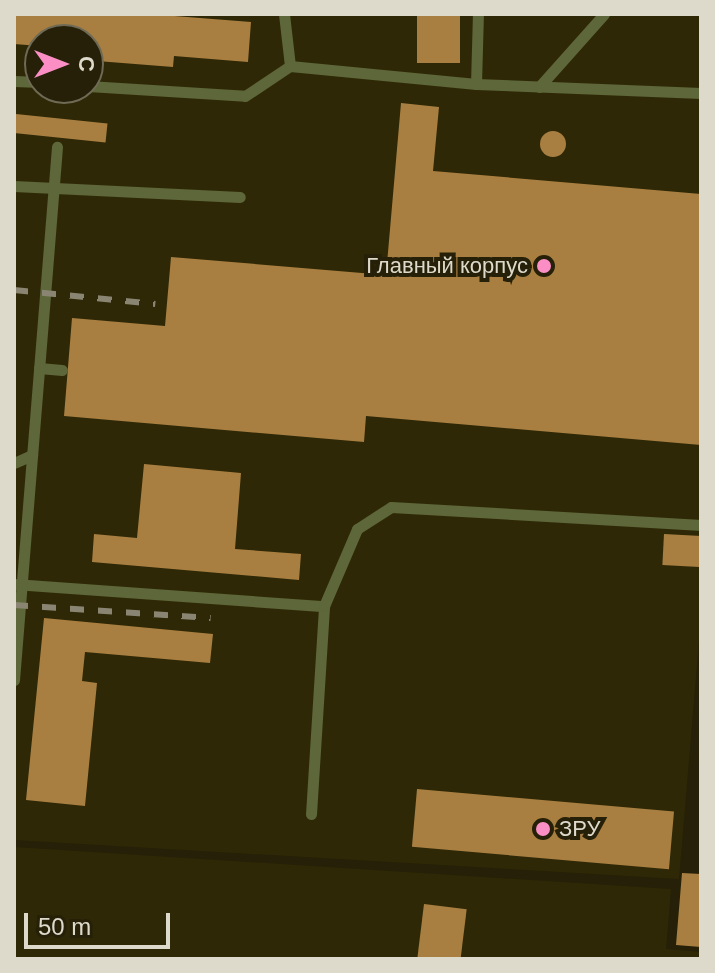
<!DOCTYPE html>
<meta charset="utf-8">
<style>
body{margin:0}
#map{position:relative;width:715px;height:973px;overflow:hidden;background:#252007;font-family:Helvetica,sans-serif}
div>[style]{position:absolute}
.built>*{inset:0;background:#2f2806}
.building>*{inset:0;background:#a87f41;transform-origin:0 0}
.round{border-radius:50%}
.service>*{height:11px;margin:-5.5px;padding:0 5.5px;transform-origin:5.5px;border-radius:5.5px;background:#5d6739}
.rail>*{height:6px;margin-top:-3px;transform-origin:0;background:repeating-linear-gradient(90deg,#898572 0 14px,transparent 0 28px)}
.dots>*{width:22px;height:22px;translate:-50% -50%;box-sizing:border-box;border:4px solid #252007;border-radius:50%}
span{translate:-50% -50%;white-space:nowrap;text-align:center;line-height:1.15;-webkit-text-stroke:8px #252007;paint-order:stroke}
.poi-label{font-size:22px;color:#dddacc}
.right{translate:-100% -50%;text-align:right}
.left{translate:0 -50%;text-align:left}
.frame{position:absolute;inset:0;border:16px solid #dddacc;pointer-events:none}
.north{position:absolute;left:24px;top:24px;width:80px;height:80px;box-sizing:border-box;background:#252007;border:2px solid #6f6a56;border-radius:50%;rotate:90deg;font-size:22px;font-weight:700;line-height:32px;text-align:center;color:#dddacc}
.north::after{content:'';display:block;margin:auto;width:28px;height:36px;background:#fb8fc5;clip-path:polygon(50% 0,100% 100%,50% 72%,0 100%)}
.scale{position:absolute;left:24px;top:913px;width:146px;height:36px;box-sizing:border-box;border:4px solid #dddacc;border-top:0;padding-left:10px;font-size:24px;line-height:28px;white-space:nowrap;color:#dddacc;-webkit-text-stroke:6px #252007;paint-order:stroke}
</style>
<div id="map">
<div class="built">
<div style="clip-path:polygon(evenodd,14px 14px,701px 14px,701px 617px,679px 879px,14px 840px,14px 14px,40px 40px,88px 40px,88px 88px,40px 88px,40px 40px)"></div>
<div style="clip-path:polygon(14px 847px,671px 889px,666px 949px,701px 952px,701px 959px,14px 959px)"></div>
</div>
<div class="building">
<div style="clip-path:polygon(14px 14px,149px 14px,251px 22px,248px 62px,174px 56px,173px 67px,97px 61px,98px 51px,88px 50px,88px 40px,40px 40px,40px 46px,14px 44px)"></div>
<div style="left:417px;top:14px;width:43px;height:49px"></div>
<div style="clip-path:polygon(401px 103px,439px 107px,433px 171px,701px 194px,701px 445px,366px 416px,364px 442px,64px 416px,72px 318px,165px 326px,171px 257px,386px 275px)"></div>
<div style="left:16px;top:114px;width:92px;height:19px;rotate:6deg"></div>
<div class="round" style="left:540px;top:131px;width:26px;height:26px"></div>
<div style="clip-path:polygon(144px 464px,241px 473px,235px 549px,301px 554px,299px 580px,92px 562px,94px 534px,137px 538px)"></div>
<div style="left:664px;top:534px;width:37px;height:31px;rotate:3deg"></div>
<div style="clip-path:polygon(44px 618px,213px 634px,210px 663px,85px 652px,82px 681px,97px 683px,85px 806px,26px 800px)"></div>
<div style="left:417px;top:789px;width:258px;height:58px;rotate:5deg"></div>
<div style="clip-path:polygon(682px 873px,701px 874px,701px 947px,676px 945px)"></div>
<div style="left:424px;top:904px;width:43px;height:55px;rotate:7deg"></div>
</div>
<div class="service">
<div style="left:284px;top:14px;width:52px;rotate:83.4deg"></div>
<div style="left:14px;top:81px;width:26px;rotate:2deg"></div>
<div style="left:476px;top:84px;width:225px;rotate:2.3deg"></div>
<div style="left:88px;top:86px;width:157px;rotate:3.6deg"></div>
<div style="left:245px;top:96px;width:54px;rotate:-33.7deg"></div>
<div style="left:290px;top:66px;width:187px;rotate:5.5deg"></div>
<div style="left:476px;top:84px;width:70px;rotate:-88.4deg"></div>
<div style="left:539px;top:87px;width:98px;rotate:-48.3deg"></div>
<div style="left:14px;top:186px;width:226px;rotate:2.8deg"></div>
<div style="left:39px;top:368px;width:23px;rotate:5deg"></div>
<div style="left:14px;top:463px;width:20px;rotate:-24deg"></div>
<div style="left:14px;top:584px;width:311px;rotate:4.1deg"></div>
<div style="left:14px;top:680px;width:535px;rotate:-85.39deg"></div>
<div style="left:311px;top:814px;width:208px;rotate:-86.4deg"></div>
<div style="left:324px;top:606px;width:84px;rotate:-66.8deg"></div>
<div style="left:357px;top:529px;width:40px;rotate:-32.9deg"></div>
<div style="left:391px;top:507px;width:311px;rotate:3.3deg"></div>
</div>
<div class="rail">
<div style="left:14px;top:290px;width:142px;rotate:5.7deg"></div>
<div style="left:14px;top:605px;width:197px;rotate:3.8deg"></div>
</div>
<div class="dots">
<div style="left:544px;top:266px;background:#fb8fc5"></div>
<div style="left:543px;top:829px;background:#fb8fc5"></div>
</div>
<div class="poi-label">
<span class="right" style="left:528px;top:266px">Главный корпус</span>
<span class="left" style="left:559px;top:829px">ЗРУ</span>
</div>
<div class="frame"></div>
<div class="north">С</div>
<div class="scale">50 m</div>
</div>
